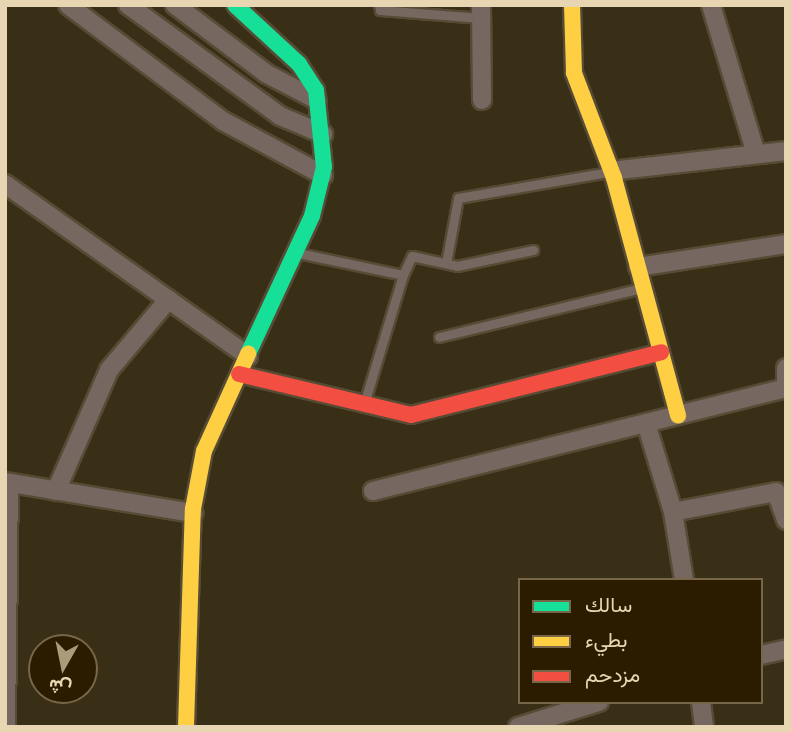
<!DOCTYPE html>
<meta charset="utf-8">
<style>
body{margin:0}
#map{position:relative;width:791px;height:732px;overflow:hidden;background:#392e16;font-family:Lora,Vazirmatn,serif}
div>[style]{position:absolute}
.roads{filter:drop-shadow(2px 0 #564b34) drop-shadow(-2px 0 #564b34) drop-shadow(0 2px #564b34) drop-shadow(0 -2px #564b34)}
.lane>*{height:9px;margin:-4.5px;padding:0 4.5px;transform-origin:4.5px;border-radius:4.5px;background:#766760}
.street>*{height:18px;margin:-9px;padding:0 9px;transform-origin:9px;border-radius:9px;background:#766760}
.fast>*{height:16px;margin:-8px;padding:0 8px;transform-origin:8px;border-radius:8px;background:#16e098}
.slow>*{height:16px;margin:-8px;padding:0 8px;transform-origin:8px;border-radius:8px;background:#ffcf43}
.jam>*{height:16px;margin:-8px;padding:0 8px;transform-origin:8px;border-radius:8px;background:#f24e42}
span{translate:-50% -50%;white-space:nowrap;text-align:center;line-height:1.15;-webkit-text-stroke:5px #2b1c00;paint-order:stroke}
.frame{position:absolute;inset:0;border:7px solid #e8d5b1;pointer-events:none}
.legend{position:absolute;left:518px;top:578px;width:245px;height:126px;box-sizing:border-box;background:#2b1c00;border:2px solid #776647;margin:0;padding:9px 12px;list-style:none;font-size:21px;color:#e8d5b1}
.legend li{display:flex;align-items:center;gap:14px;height:35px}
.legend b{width:35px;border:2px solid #776647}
.north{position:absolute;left:28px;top:634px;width:70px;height:70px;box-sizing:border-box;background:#2b1c00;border:2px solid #776647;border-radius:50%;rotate:189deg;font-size:19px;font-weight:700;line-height:28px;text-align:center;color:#e8d5b1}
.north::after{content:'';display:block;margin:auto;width:24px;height:32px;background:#ab9b7b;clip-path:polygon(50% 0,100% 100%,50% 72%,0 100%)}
</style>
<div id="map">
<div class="roads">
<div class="lane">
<div style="left:379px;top:5px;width:5px;rotate:79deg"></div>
<div style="left:380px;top:10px;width:101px;rotate:4.5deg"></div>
<div style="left:298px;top:253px;width:107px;rotate:11.8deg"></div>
<div style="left:403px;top:275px;width:21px;rotate:-65deg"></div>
<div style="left:412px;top:256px;width:46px;rotate:12.5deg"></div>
<div style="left:457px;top:266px;width:78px;rotate:-11.9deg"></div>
<div style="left:446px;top:263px;width:66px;rotate:-79.5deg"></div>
<div style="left:458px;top:198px;width:152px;rotate:-9.8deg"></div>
<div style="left:439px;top:337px;width:209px;rotate:-13.6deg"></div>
<div style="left:364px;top:404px;width:135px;rotate:-73.2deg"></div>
</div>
<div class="street">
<div style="left:68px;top:5px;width:194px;rotate:36.8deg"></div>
<div style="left:223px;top:121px;width:114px;rotate:28.4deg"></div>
<div style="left:128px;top:5px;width:188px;rotate:36.1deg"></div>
<div style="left:280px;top:116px;width:47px;rotate:22.7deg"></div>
<div style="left:175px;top:5px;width:115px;rotate:36.9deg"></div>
<div style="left:267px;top:74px;width:56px;rotate:27.5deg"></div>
<div style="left:481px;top:5px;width:95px;rotate:89.4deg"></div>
<div style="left:711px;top:5px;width:156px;rotate:73.2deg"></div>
<div style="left:611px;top:171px;width:176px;rotate:-6.5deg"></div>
<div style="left:5px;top:184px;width:298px;rotate:35.3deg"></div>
<div style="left:638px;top:267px;width:150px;rotate:-8.8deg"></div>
<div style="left:786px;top:368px;width:15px;rotate:90deg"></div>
<div style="left:646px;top:423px;width:93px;rotate:73.1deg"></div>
<div style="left:673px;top:512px;width:69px;rotate:80.8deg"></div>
<div style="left:5px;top:482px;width:191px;rotate:9.4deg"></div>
<div style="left:56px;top:491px;width:132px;rotate:-66.3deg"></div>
<div style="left:109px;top:370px;width:92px;rotate:-49.9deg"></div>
<div style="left:373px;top:491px;width:426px;rotate:-14deg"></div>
<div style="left:673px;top:512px;width:105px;rotate:-11deg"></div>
<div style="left:776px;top:492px;width:30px;rotate:70deg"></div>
<div style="left:761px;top:655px;width:26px;rotate:-13deg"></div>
<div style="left:701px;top:702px;width:25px;rotate:83deg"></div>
<div style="left:6px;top:727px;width:244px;rotate:-89.3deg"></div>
<div style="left:518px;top:727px;width:85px;rotate:-17.2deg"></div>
</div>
<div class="fast">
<div style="left:235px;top:5px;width:87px;rotate:42.7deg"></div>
<div style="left:299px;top:64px;width:31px;rotate:57deg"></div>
<div style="left:316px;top:90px;width:77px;rotate:84.1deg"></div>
<div style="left:324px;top:167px;width:50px;rotate:103.8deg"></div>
<div style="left:312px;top:216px;width:152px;rotate:114.9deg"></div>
</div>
<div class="slow">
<div style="left:572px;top:5px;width:68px;rotate:88.3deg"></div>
<div style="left:574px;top:73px;width:112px;rotate:69.1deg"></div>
<div style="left:614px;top:178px;width:246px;rotate:74.9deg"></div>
<div style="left:186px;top:727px;width:218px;rotate:-88.2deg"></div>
<div style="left:193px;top:509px;width:59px;rotate:-79.3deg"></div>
<div style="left:204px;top:451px;width:107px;rotate:-65.6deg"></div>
</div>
<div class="jam">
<div style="left:239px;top:374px;width:177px;rotate:13.4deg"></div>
<div style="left:411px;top:415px;width:258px;rotate:-14.1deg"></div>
</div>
</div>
<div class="frame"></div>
<ul class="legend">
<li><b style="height:9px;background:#16e098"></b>سالك</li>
<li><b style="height:9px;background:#ffcf43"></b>بطيء</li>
<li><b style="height:9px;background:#f24e42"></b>مزدحم</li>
</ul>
<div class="north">ش</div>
</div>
